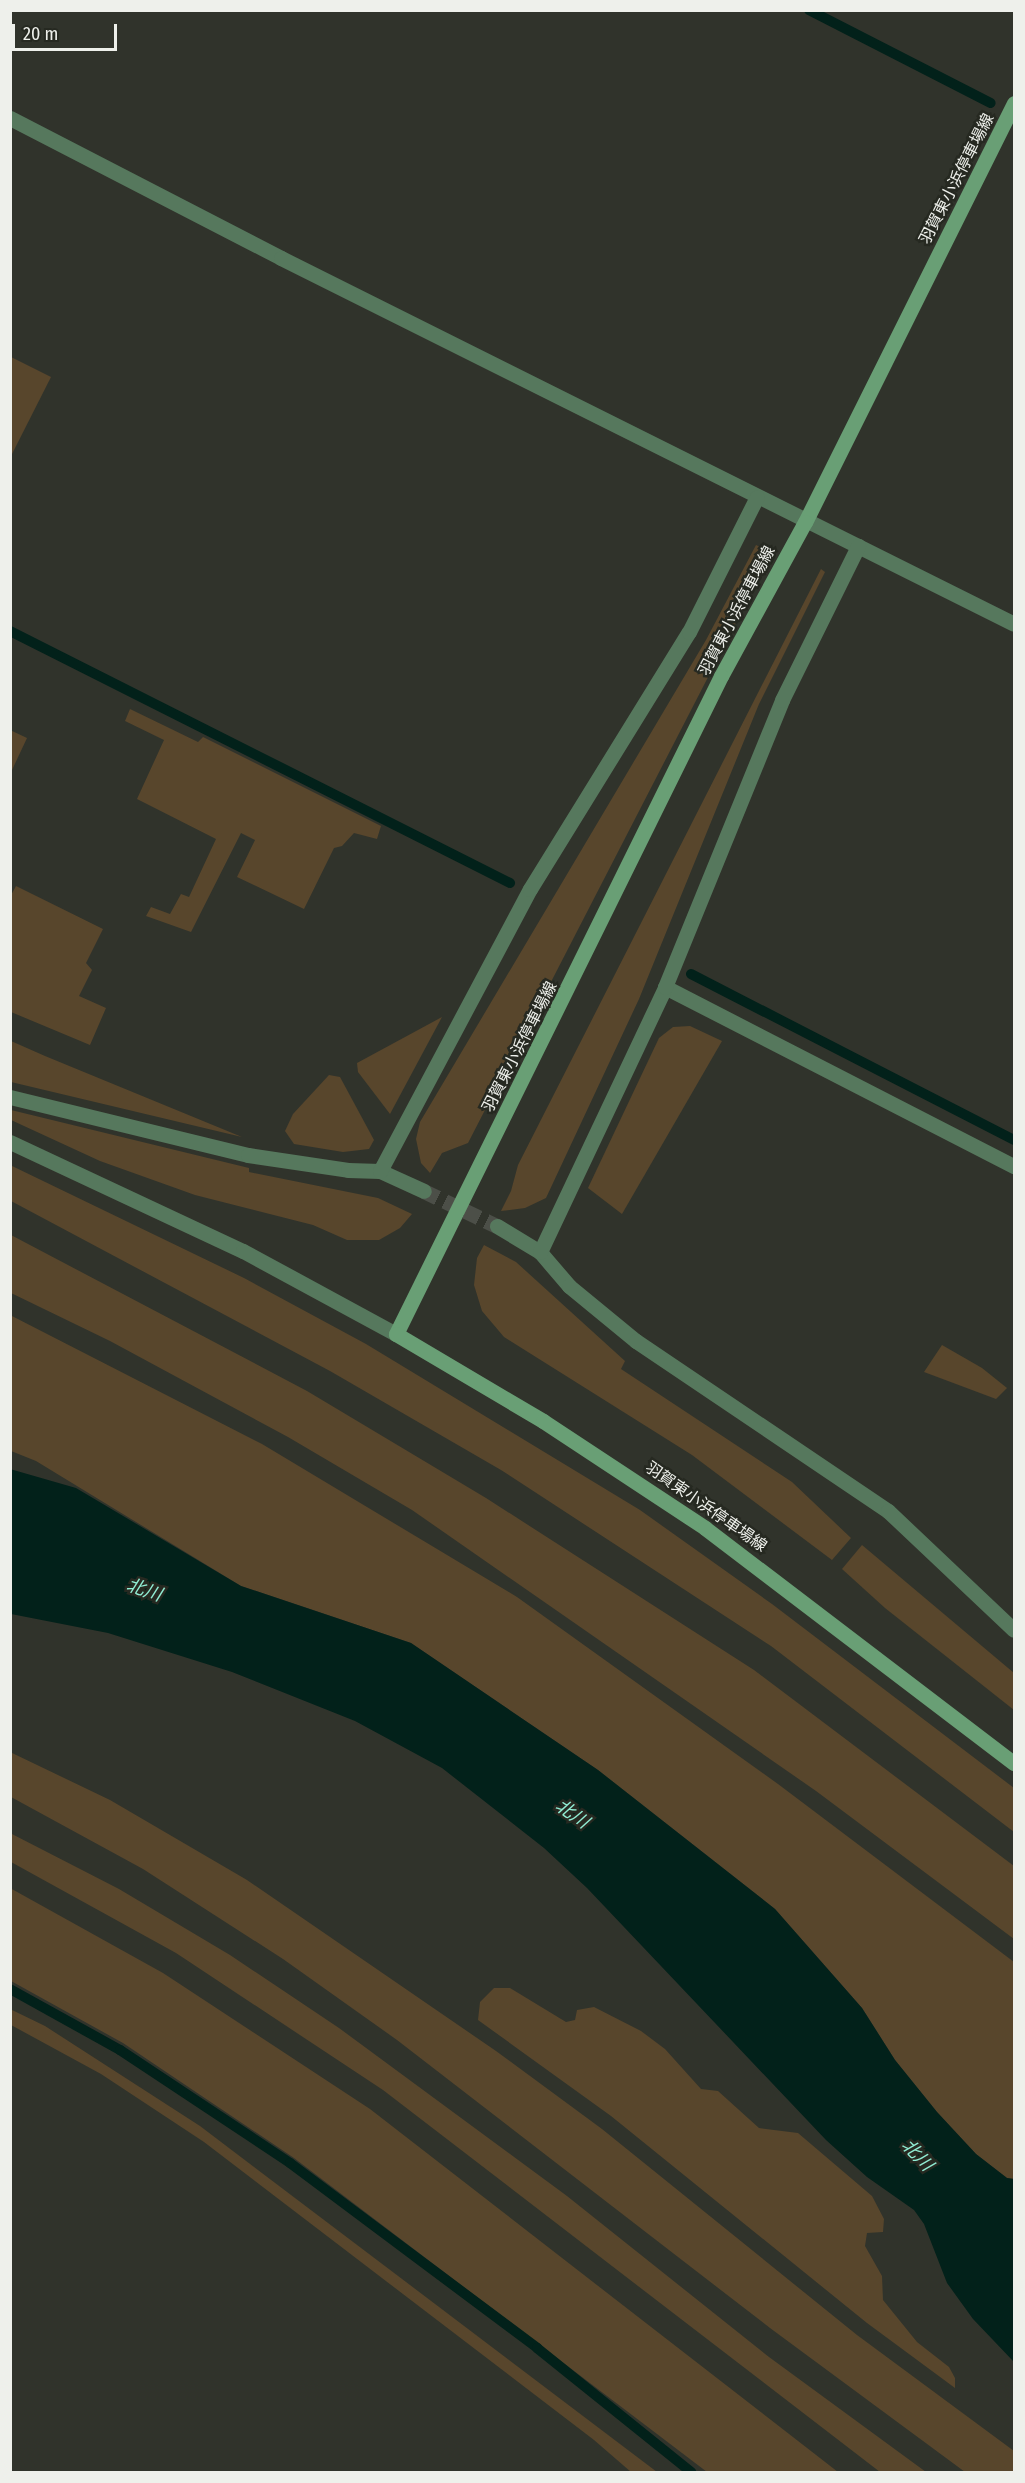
<!DOCTYPE html>
<meta charset="utf-8">
<style>
body{margin:0}
#map{position:relative;width:1025px;height:2483px;overflow:hidden;background:#30332b;font-family:"Fira Sans Condensed","Noto Sans JP",sans-serif}
div>[style]{position:absolute}
.green>*{inset:0;background:#58462c}
.water>*{inset:0;background:#02211a}
.stream>*{height:10px;margin:-5px;padding:0 5px;transform-origin:5px;border-radius:5px;background:#02211a}
.minor-tunnel>*{height:15px;margin-top:-7.5px;transform-origin:0;background:repeating-linear-gradient(90deg,#4c4f48 0 15px,transparent 0 23px)}
.minor>*{height:15px;margin:-7.5px;padding:0 7.5px;transform-origin:7.5px;border-radius:7.5px;background:#56785d}
.tertiary>*{height:15px;margin:-7.5px;padding:0 7.5px;transform-origin:7.5px;border-radius:7.5px;background:#56785d}
.secondary>*{height:15px;margin:-7.5px;padding:0 7.5px;transform-origin:7.5px;border-radius:7.5px;background:#699f75}
span{translate:-50% -50%;white-space:nowrap;text-align:center;line-height:1.15;-webkit-text-stroke:5px #262921;paint-order:stroke}
.street-label{font-size:16px;color:#eef0eb}
.water-label{font-size:18px;color:#91edd4;font-style:italic}
.frame{position:absolute;inset:0;border:12px solid #eef0eb;pointer-events:none}
.scale{position:absolute;left:12px;top:24px;width:105px;height:27px;box-sizing:border-box;border:3px solid #eef0eb;border-top:0;padding-left:8px;font-size:18px;line-height:21px;white-space:nowrap;color:#eef0eb;-webkit-text-stroke:4px #262921;paint-order:stroke}
</style>
<div id="map">
<div class="green">
<div style="clip-path:polygon(11px 357px,51px 377px,11px 456px)"></div>
<div style="clip-path:polygon(756px 545px,772px 553px,468px 1143px,442px 1153px,430px 1173px,421px 1163px,416px 1139px,420px 1122px,706px 640px)"></div>
<div style="clip-path:polygon(821px 569px,825px 572px,759px 704px,639px 999px,546px 1198px,525px 1208px,501px 1211px,511px 1191px,518px 1165px)"></div>
<div style="clip-path:polygon(130px 709px,198px 742px,203px 737px,381px 826px,377px 839px,354px 833px,342px 846px,334px 848px,304px 909px,237px 877px,255px 840px,241px 833px,191px 932px,146px 916px,151px 907px,170px 914px,181px 894px,189px 897px,216px 839px,137px 799px,164px 740px,125px 721px)"></div>
<div style="clip-path:polygon(10px 730px,27px 738px,12px 770px,10px 770px)"></div>
<div style="clip-path:polygon(16px 886px,103px 929px,86px 963px,92px 970px,79px 996px,106px 1008px,90px 1045px,11px 1012px,10px 897px)"></div>
<div style="clip-path:polygon(442px 1017px,390px 1114px,358px 1072px,357px 1063px)"></div>
<div style="clip-path:polygon(690px 1026px,722px 1041px,622px 1214px,588px 1188px,659px 1038px,673px 1027px)"></div>
<div style="clip-path:polygon(11px 1041px,45px 1056px,242px 1137px,11px 1082px)"></div>
<div style="clip-path:polygon(329px 1075px,340px 1077px,374px 1140px,369px 1149px,343px 1152px,294px 1144px,285px 1131px,293px 1114px)"></div>
<div style="clip-path:polygon(11px 1110px,249px 1168px,249px 1172px,378px 1198px,412px 1214px,400px 1228px,379px 1240px,347px 1240px,313px 1225px,195px 1195px,100px 1161px,11px 1120px)"></div>
<div style="clip-path:polygon(10px 1165px,244px 1278px,366px 1344px,640px 1510px,772px 1604px,1014px 1788px,1014px 1832px,771px 1646px,501px 1470px,330px 1371px,11px 1201px)"></div>
<div style="clip-path:polygon(11px 1235px,307px 1391px,486px 1498px,754px 1670px,1014px 1866px,1014px 1939px,816px 1791px,412px 1510px,288px 1437px,110px 1341px,11px 1293px)"></div>
<div style="clip-path:polygon(484px 1245px,516px 1262px,625px 1361px,621px 1369px,792px 1482px,851px 1538px,832px 1560px,692px 1455px,504px 1337px,482px 1311px,474px 1285px,477px 1258px)"></div>
<div style="clip-path:polygon(10px 1315px,262px 1444px,517px 1597px,778px 1784px,1014px 1962px,1014px 2179px,1007px 2178px,976px 2154px,937px 2112px,895px 2060px,862px 2008px,775px 1909px,598px 1770px,411px 1643px,241px 1586px,36px 1461px,11px 1451px)"></div>
<div style="clip-path:polygon(942px 1345px,982px 1368px,1007px 1388px,996px 1399px,924px 1372px)"></div>
<div style="clip-path:polygon(862px 1545px,1014px 1673px,1014px 1710px,885px 1608px,842px 1569px)"></div>
<div style="clip-path:polygon(10px 1752px,110px 1800px,247px 1880px,496px 2051px,602px 2129px,857px 2335px,1014px 2451px,1014px 2472px,965px 2472px,770px 2328px,397px 2040px,283px 1959px,143px 1869px,11px 1797px)"></div>
<div style="clip-path:polygon(10px 1833px,119px 1889px,230px 1955px,339px 2028px,567px 2196px,769px 2357px,926px 2472px,880px 2472px,383px 2090px,176px 1953px,11px 1862px)"></div>
<div style="clip-path:polygon(10px 1888px,163px 1973px,370px 2109px,838px 2472px,707px 2472px,294px 2158px,123px 2043px,11px 1981px)"></div>
<div style="clip-path:polygon(494px 1988px,510px 1988px,566px 2022px,575px 2020px,577px 2010px,594px 2007px,641px 2031px,665px 2049px,701px 2089px,718px 2091px,759px 2128px,798px 2133px,872px 2196px,884px 2219px,883px 2232px,867px 2233px,865px 2246px,882px 2276px,883px 2300px,917px 2342px,949px 2367px,955px 2378px,955px 2388px,867px 2323px,611px 2116px,478px 2020px,480px 2002px)"></div>
<div style="clip-path:polygon(10px 2009px,45px 2026px,200px 2126px,657px 2472px,631px 2472px,594px 2440px,204px 2142px,101px 2074px,11px 2025px)"></div>
</div>
<div class="water">
<div style="clip-path:polygon(10px 1469px,76px 1488px,241px 1586px,411px 1643px,598px 1770px,775px 1909px,862px 2008px,895px 2060px,937px 2112px,976px 2154px,1007px 2178px,1014px 2179px,1014px 2362px,973px 2319px,947px 2283px,924px 2224px,914px 2210px,867px 2177px,826px 2140px,587px 1888px,544px 1848px,442px 1768px,355px 1721px,232px 1672px,108px 1633px,11px 1614px)"></div>
</div>
<div class="stream">
<div style="left:809px;top:10px;width:204px;rotate:27.1deg"></div>
<div style="left:10px;top:631px;width:560px;rotate:26.75deg"></div>
<div style="left:691px;top:974px;width:363px;rotate:27.2deg"></div>
<div style="left:10px;top:1989px;width:126px;rotate:29deg"></div>
<div style="left:120px;top:2050px;width:204px;rotate:33.6deg"></div>
<div style="left:290px;top:2163px;width:309px;rotate:36.8deg"></div>
<div style="left:537px;top:2348px;width:198px;rotate:38.8deg"></div>
</div>
<div class="minor-tunnel">
<div style="left:424px;top:1191px;width:81px;rotate:25.6deg"></div>
</div>
<div class="minor">
<div style="left:10px;top:118px;width:305px;rotate:27.3deg"></div>
<div style="left:281px;top:258px;width:819px;rotate:26.53deg"></div>
<div style="left:665px;top:987px;width:392px;rotate:27.2deg"></div>
<div style="left:10px;top:1097px;width:245px;rotate:13.7deg"></div>
<div style="left:248px;top:1155px;width:101px;rotate:8.5deg"></div>
<div style="left:348px;top:1170px;width:32px;rotate:2deg"></div>
<div style="left:380px;top:1171px;width:48px;rotate:24.4deg"></div>
<div style="left:380px;top:1171px;width:319px;rotate:-62deg"></div>
<div style="left:530px;top:889px;width:302px;rotate:-58.3deg"></div>
<div style="left:689px;top:632px;width:151px;rotate:-63.3deg"></div>
<div style="left:497px;top:1226px;width:50px;rotate:31.2deg"></div>
<div style="left:540px;top:1252px;width:45px;rotate:49.5deg"></div>
<div style="left:569px;top:1286px;width:87px;rotate:39.4deg"></div>
<div style="left:636px;top:1341px;width:304px;rotate:34deg"></div>
<div style="left:888px;top:1511px;width:173px;rotate:43.4deg"></div>
<div style="left:540px;top:1252px;width:293px;rotate:-64.7deg"></div>
<div style="left:665px;top:987px;width:310px;rotate:-67.8deg"></div>
<div style="left:782px;top:700px;width:172px;rotate:-63.7deg"></div>
</div>
<div class="tertiary">
<div style="left:10px;top:1142px;width:257px;rotate:25.1deg"></div>
<div style="left:243px;top:1251px;width:174px;rotate:28.5deg"></div>
</div>
<div class="secondary">
<div style="left:1014px;top:103px;width:468px;rotate:116.5deg"></div>
<div style="left:805px;top:522px;width:175px;rotate:118.6deg"></div>
<div style="left:721px;top:676px;width:734px;rotate:116.29deg"></div>
<div style="left:396px;top:1334px;width:171px;rotate:30.6deg"></div>
<div style="left:543px;top:1421px;width:194px;rotate:33.4deg"></div>
<div style="left:705px;top:1528px;width:388px;rotate:37.3deg"></div>
</div>
<div class="street-label">
<span style="left:957px;top:179px;rotate:-63deg">羽賀東小浜停車場線</span>
<span style="left:737px;top:611px;rotate:-62deg">羽賀東小浜停車場線</span>
<span style="left:520px;top:1047px;rotate:-63deg">羽賀東小浜停車場線</span>
<span style="left:706px;top:1507px;rotate:35deg">羽賀東小浜停車場線</span>
</div>
<div class="water-label">
<span style="left:144px;top:1590px;rotate:18deg">北川</span>
<span style="left:572px;top:1814px;rotate:34deg">北川</span>
<span style="left:917px;top:2155px;rotate:46deg">北川</span>
</div>
<div class="frame"></div>
<div class="scale">20 m</div>
</div>
